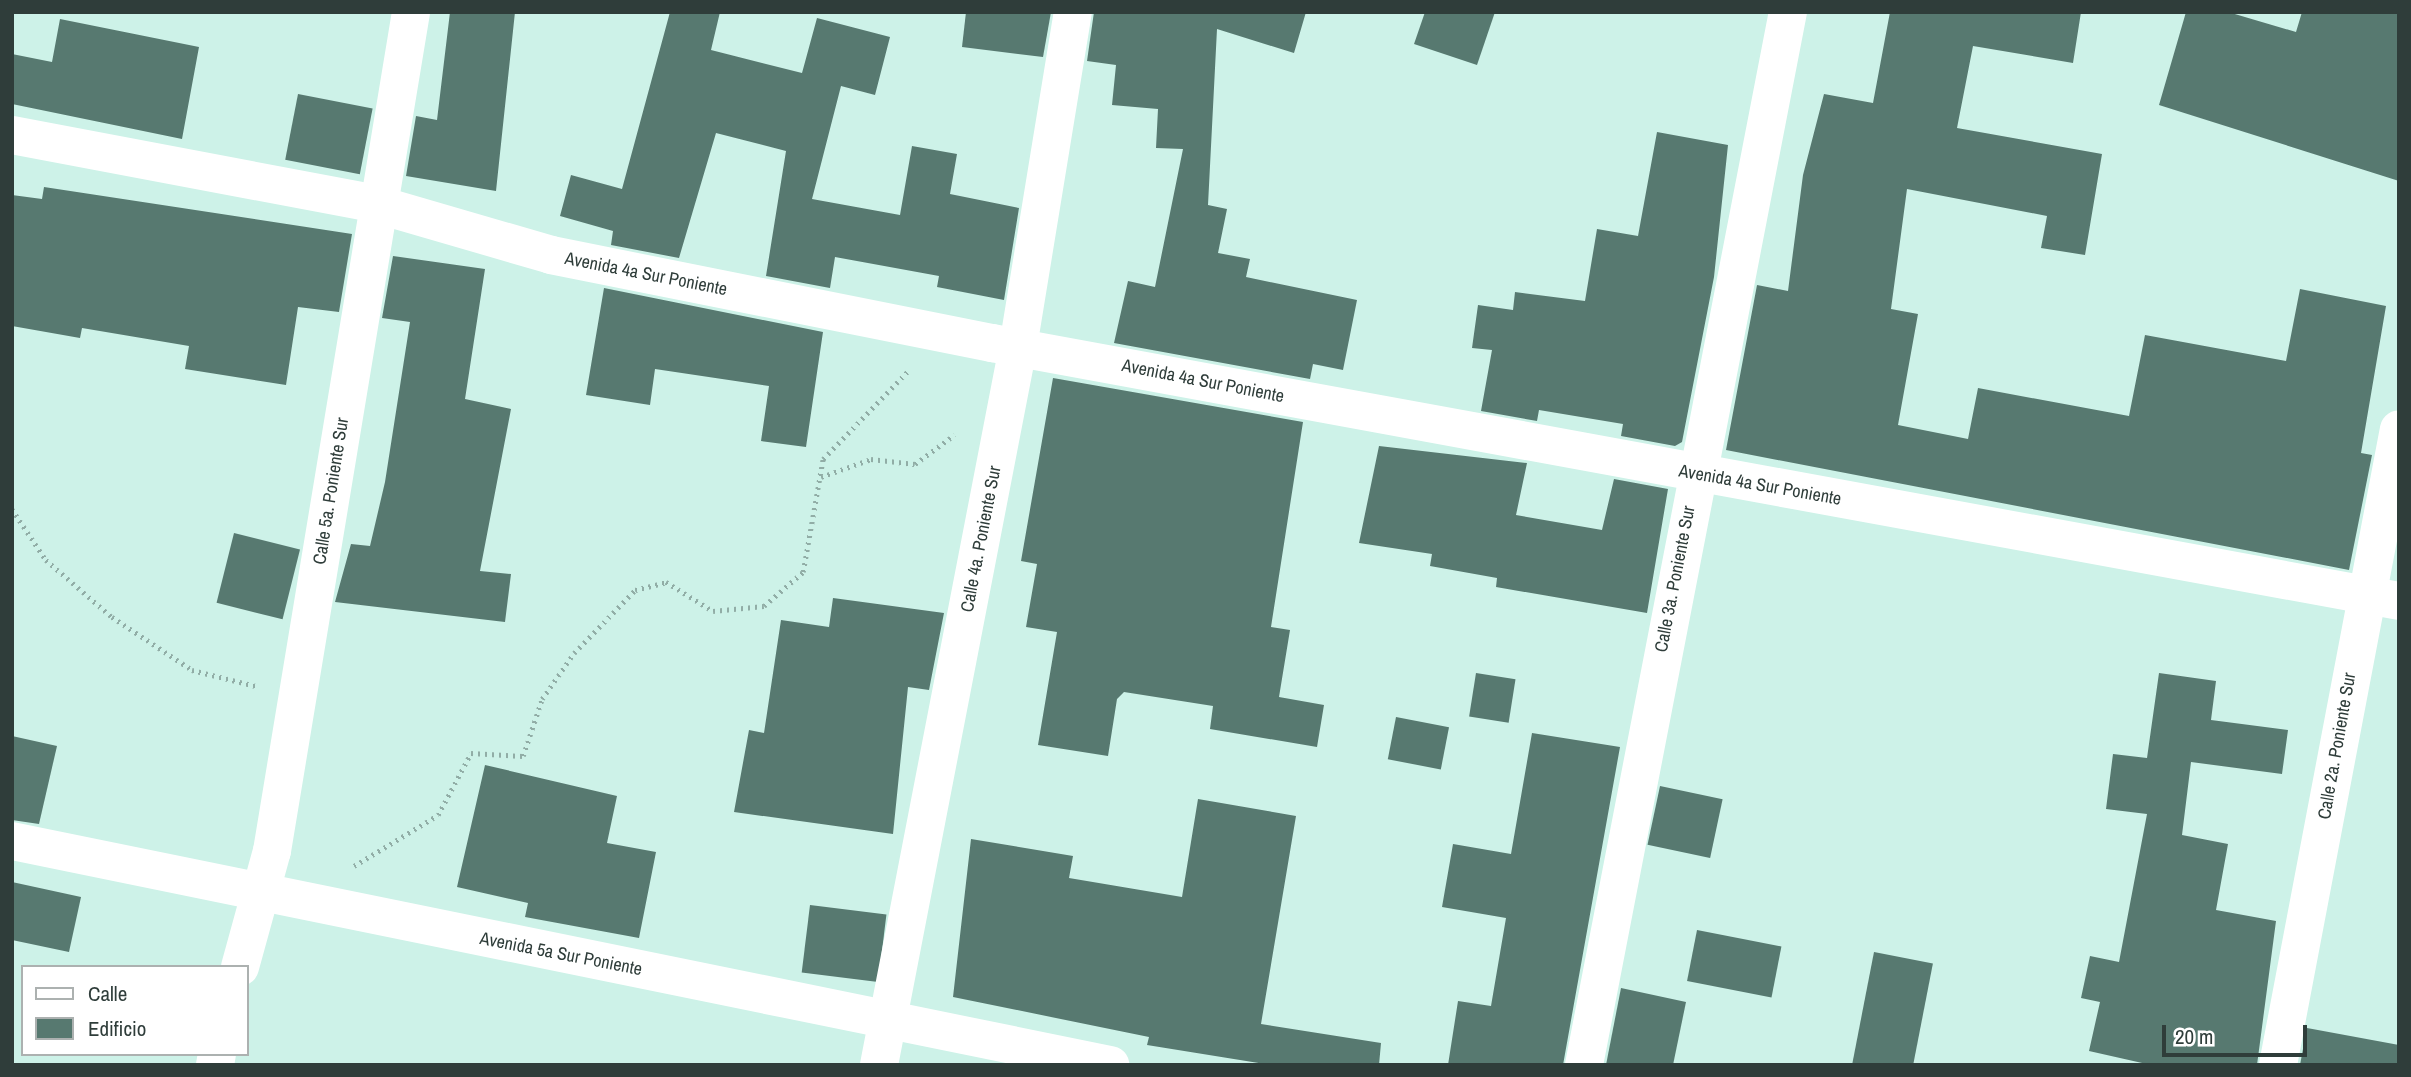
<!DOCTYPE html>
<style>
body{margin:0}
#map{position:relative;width:2411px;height:1077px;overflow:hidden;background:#cdf2e8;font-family:"Archivo Narrow",sans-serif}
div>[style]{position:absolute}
.building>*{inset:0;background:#577970;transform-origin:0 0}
.path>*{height:4.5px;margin-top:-2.25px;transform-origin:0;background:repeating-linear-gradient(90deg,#91ada6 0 2px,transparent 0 7px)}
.minor>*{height:38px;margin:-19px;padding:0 19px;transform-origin:19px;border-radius:19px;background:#fff}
span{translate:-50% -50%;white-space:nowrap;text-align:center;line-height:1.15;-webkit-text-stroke:7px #fff;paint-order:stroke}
.street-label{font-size:18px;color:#2f3d3a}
.frame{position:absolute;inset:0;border:14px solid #2f3d3a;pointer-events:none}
.legend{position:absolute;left:21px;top:965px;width:228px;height:91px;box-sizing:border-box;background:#fff;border:2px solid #acb1b0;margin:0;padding:9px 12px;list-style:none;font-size:21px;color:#2f3d3a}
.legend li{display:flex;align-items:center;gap:14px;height:35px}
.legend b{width:35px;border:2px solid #acb1b0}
.scale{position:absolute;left:2162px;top:1025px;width:145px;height:32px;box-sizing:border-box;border:4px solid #2f3d3a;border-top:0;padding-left:9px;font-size:21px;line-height:24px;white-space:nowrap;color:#2f3d3a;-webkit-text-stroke:5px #fff;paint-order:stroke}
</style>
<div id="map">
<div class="building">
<div style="clip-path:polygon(450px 12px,515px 12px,496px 191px,406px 176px,416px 116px,437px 120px)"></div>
<div style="clip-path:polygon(670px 12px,720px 12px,711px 50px,802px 73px,817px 18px,890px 37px,875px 95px,841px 86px,812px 199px,900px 215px,912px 146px,957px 154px,950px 194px,1019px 208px,1004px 300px,937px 287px,939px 276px,835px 257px,830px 288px,766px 276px,786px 151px,716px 133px,679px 258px,611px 245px,613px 231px,560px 216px,571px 175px,622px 189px)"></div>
<div style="clip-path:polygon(966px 12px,1051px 12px,1043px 57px,962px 47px)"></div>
<div style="clip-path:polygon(1094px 12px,1306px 12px,1294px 53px,1217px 29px,1208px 205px,1227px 209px,1218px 253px,1250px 259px,1246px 277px,1357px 300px,1343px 370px,1313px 364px,1310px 379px,1114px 343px,1128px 281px,1155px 287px,1183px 149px,1156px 148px,1158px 109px,1112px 105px,1116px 65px,1087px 61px)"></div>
<div style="clip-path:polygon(1425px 12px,1495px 12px,1477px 65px,1414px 44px)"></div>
<div style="clip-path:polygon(1890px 12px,2081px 12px,2073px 63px,1973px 46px,1957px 128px,2102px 154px,2085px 255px,2041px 248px,2047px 216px,1907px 189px,1891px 309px,1918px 314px,1898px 425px,1968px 439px,1978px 388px,2129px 416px,2145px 335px,2286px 361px,2300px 289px,2386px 306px,2361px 453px,2372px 455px,2349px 570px,1726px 450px,1757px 285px,1788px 291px,1803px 175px,1824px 94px,1873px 103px)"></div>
<div style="clip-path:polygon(2186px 12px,2228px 12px,2296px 32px,2302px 12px,2399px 12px,2399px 181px,2159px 105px)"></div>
<div style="clip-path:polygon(60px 19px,199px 47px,182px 139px,12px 104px,12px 54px,52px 62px)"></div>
<div style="left:298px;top:94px;width:76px;height:67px;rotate:11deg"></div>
<div style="clip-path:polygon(1657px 132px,1728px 145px,1714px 277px,1682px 442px,1675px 446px,1621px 436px,1623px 424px,1539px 410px,1537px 421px,1481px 411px,1492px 350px,1472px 348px,1478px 305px,1513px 310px,1515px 292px,1585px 301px,1597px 229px,1638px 236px)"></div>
<div style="clip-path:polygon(44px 187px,352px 234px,339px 312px,298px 307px,286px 385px,185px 369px,189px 346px,82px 328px,80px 338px,12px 326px,12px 195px,42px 199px)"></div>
<div style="clip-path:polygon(393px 256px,485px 269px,465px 399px,511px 409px,480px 571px,511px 574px,505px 622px,335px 602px,351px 544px,370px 546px,385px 482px,410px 322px,382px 318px)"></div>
<div style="clip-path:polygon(604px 288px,823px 332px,806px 447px,761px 441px,769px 386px,655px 369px,650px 405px,586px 395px)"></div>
<div style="clip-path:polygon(1053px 378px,1303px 422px,1271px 627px,1290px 630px,1279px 697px,1324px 705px,1317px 747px,1210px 729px,1213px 706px,1124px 692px,1117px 699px,1108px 756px,1038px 745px,1057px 632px,1026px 627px,1037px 564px,1021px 561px)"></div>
<div style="clip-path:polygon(1379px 446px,1527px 463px,1516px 515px,1602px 530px,1614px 479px,1668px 489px,1647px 613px,1496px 587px,1497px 578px,1430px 566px,1432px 554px,1359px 543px)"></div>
<div style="left:234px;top:533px;width:68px;height:72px;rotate:14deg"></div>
<div style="clip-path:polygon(833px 598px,944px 613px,929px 690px,908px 687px,893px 834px,734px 812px,749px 730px,764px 733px,781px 620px,829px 627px)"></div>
<div style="left:1476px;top:673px;width:40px;height:44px;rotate:9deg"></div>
<div style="clip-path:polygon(2159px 673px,2216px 681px,2211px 720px,2288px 730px,2282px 774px,2191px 762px,2182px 835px,2228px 844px,2216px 910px,2276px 921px,2257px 1065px,2151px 1065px,2089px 1051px,2100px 1002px,2081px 998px,2090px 956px,2119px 962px,2147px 814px,2106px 809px,2113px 754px,2147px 758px)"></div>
<div style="left:1396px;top:717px;width:54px;height:43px;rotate:11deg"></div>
<div style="clip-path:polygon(1532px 733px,1620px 747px,1563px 1065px,1448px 1065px,1458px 1001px,1491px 1006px,1506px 918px,1442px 907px,1453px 844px,1511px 854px)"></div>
<div style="clip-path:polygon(12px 736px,57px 746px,39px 824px,12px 820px)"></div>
<div style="clip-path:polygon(485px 765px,617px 796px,607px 843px,656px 852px,639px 938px,525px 917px,528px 903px,457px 887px)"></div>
<div style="left:1660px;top:786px;width:64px;height:60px;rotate:12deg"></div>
<div style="clip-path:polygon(1198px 799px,1296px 816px,1261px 1024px,1381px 1043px,1379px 1065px,1271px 1065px,1147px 1045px,1149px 1037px,953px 997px,971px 839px,1073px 856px,1069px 878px,1182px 897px)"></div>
<div style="clip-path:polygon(12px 882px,81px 897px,69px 952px,12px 940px)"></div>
<div style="left:810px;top:905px;width:77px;height:68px;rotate:7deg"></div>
<div style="left:1697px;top:930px;width:86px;height:52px;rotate:11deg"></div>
<div style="left:1874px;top:952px;width:60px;height:115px;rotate:11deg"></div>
<div style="clip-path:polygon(1621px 988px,1686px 1002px,1673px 1065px,1606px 1065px)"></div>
<div style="clip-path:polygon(2307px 1028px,2399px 1045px,2399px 1065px,2300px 1065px)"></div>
</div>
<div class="path">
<div style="left:821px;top:477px;width:53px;rotate:-19.8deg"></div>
<div style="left:871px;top:459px;width:44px;rotate:6.5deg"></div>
<div style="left:915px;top:464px;width:49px;rotate:-36.6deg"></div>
<div style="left:12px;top:509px;width:61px;rotate:56.3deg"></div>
<div style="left:46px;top:560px;width:87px;rotate:40.8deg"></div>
<div style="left:112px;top:617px;width:96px;rotate:33.5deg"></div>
<div style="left:192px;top:670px;width:66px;rotate:14deg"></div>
<div style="left:354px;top:866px;width:98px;rotate:-31.3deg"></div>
<div style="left:438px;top:815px;width:70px;rotate:-62deg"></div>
<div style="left:471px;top:753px;width:52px;rotate:3.3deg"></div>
<div style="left:523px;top:756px;width:60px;rotate:-71.6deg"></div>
<div style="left:542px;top:699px;width:56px;rotate:-55.2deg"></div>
<div style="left:574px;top:653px;width:88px;rotate:-45.9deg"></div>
<div style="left:635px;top:590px;width:32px;rotate:-14deg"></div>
<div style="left:666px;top:582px;width:55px;rotate:31.7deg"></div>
<div style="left:713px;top:611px;width:51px;rotate:-5.6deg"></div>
<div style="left:764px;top:606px;width:52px;rotate:-41.1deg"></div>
<div style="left:803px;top:572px;width:115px;rotate:-80deg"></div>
<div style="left:823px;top:459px;width:122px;rotate:-46deg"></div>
</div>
<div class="minor">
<div style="left:12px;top:135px;width:370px;rotate:10.7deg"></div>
<div style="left:376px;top:204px;width:182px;rotate:16.2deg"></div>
<div style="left:551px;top:255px;width:450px;rotate:11.3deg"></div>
<div style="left:992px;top:343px;width:1430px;rotate:10.39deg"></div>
<div style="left:12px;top:841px;width:1121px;rotate:11.53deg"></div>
<div style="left:240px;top:967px;width:120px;rotate:-74.6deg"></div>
<div style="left:272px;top:851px;width:850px;rotate:-80.59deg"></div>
<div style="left:215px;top:1065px;width:11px;rotate:-80deg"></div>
<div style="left:879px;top:1065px;width:731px;rotate:-79.04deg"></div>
<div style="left:1018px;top:347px;width:339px;rotate:-80.7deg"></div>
<div style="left:1584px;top:1065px;width:1073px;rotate:-79.04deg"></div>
<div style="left:2278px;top:1065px;width:647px;rotate:-79.23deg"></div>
</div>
<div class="street-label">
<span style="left:646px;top:274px;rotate:11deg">Avenida 4a Sur Poniente</span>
<span style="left:1203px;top:381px;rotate:11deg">Avenida 4a Sur Poniente</span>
<span style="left:1760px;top:485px;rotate:10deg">Avenida 4a Sur Poniente</span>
<span style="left:331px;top:491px;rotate:-81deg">Calle 5a. Poniente Sur</span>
<span style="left:981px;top:539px;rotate:-79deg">Calle 4a. Poniente Sur</span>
<span style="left:1675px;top:579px;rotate:-79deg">Calle 3a. Poniente Sur</span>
<span style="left:2337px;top:746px;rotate:-80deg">Calle 2a. Poniente Sur</span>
<span style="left:561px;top:954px;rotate:11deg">Avenida 5a Sur Poniente</span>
</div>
<div class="frame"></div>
<ul class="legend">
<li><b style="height:9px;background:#fff"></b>Calle</li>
<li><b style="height:19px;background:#577970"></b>Edificio</li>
</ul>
<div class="scale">20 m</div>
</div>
